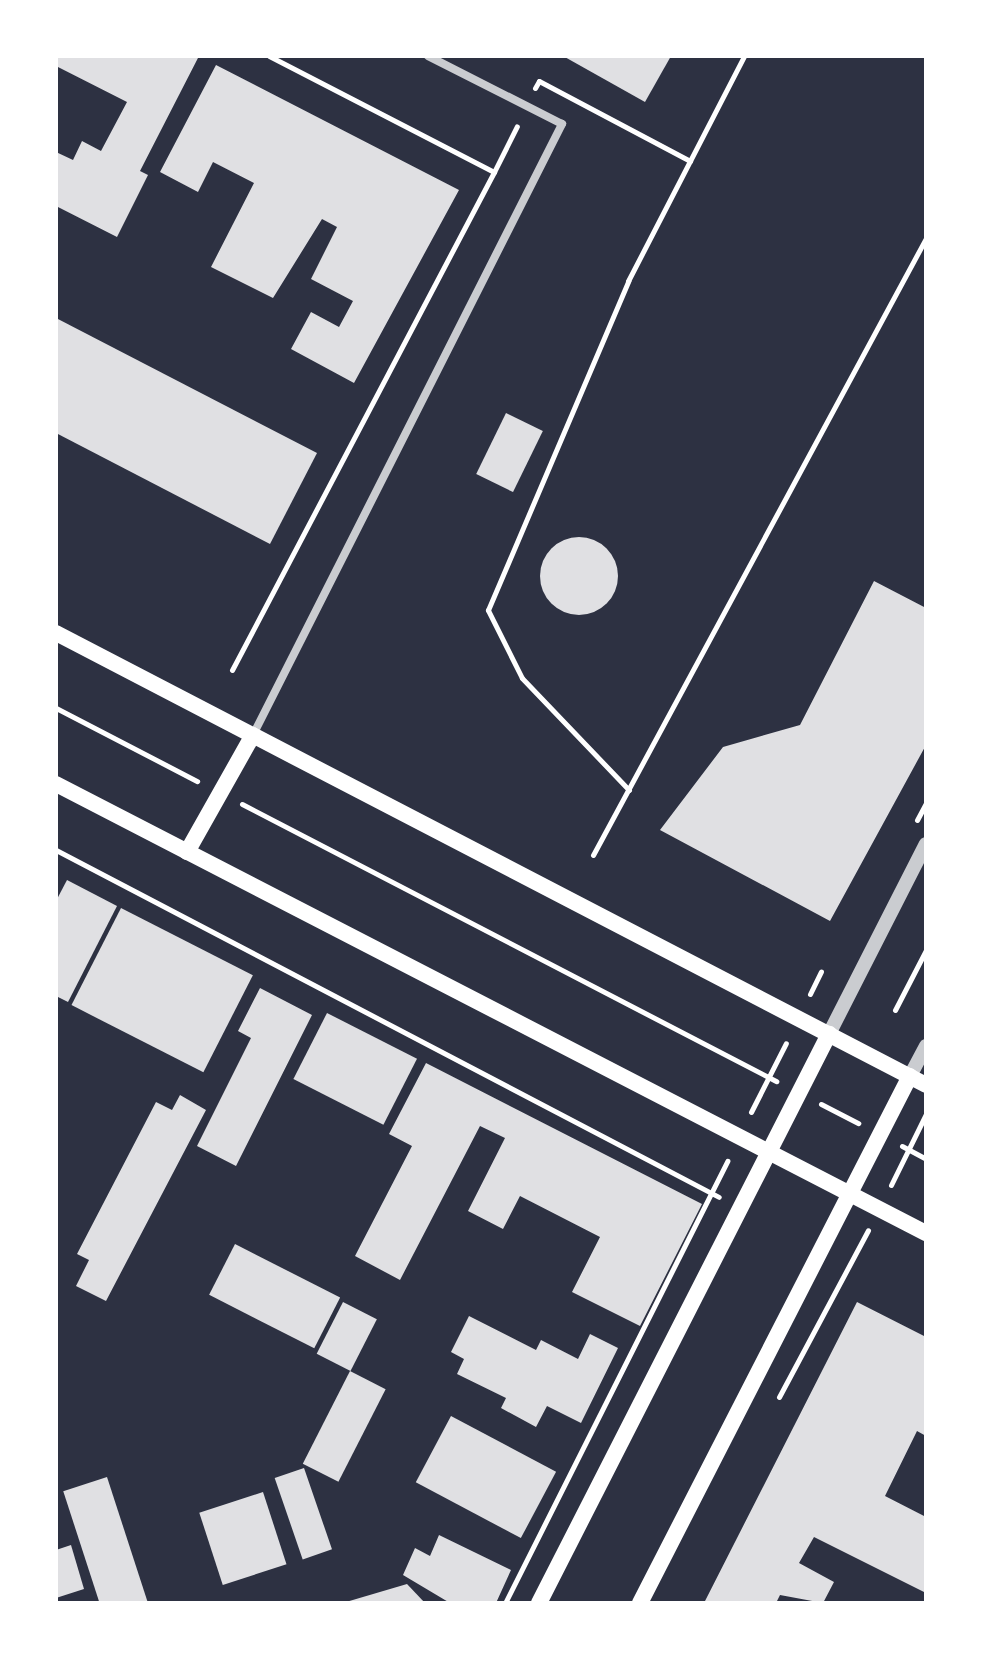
<!DOCTYPE html>
<style>
body{margin:0}
#map{position:relative;width:982px;height:1659px;overflow:hidden;background:#2d3142;font-family:"Fira Sans Condensed",sans-serif}
div>[style]{position:absolute}
.building>*{inset:0;background:#e0e0e3;transform-origin:0 0}
.round{border-radius:50%}
.path>*{height:5px;margin:-2.5px;padding:0 2.5px;transform-origin:2.5px;border-radius:2.5px;background:#fff}
.minor>*{height:8px;margin:-4px;padding:0 4px;transform-origin:4px;border-radius:4px;background:#caccd0}
.tertiary>*{height:14px;margin:-7px;padding:0 7px;transform-origin:7px;border-radius:7px;background:#caccd0}
.secondary>*{height:16px;margin:-8px;padding:0 8px;transform-origin:8px;border-radius:8px;background:#fff}
span{translate:-50% -50%;white-space:nowrap;text-align:center;line-height:1.15;-webkit-text-stroke:7px #fff;paint-order:stroke}
.frame{position:absolute;inset:0;border:58px solid #fff;pointer-events:none}
</style>
<div id="map">
<div class="building">
<div style="clip-path:polygon(56px 56px,199px 56px,140px 171px,148px 175px,117px 237px,56px 206px,56px 152px,73px 160px,82px 141px,101px 151px,127px 102px,56px 66px)"></div>
<div style="clip-path:polygon(563px 56px,671px 56px,645px 102px)"></div>
<div style="clip-path:polygon(216px 65px,459px 190px,354px 383px,291px 349px,311px 312px,339px 327px,353px 301px,311px 279px,337px 227px,322px 219px,273px 298px,211px 267px,254px 183px,213px 162px,198px 192px,160px 172px)"></div>
<div style="clip-path:polygon(56px 318px,317px 453px,270px 544px,56px 433px)"></div>
<div style="left:506px;top:413px;width:41px;height:68px;rotate:26deg"></div>
<div class="round" style="left:540px;top:537px;width:78px;height:78px"></div>
<div style="clip-path:polygon(874px 581px,926px 608px,926px 745px,830px 921px,660px 830px,723px 747px,800px 725px)"></div>
<div style="clip-path:polygon(67px 880px,117px 906px,68px 1002px,56px 996px,56px 901px)"></div>
<div style="left:121px;top:908px;width:148px;height:109px;rotate:27deg"></div>
<div style="clip-path:polygon(260px 988px,312px 1015px,236px 1166px,197px 1146px,251px 1038px,238px 1031px)"></div>
<div style="left:327px;top:1013px;width:101px;height:74px;rotate:27deg"></div>
<div style="clip-path:polygon(426px 1063px,702px 1204px,640px 1326px,572px 1292px,600px 1237px,520px 1196px,503px 1229px,468px 1211px,505px 1138px,480px 1126px,400px 1280px,355px 1256px,412px 1146px,389px 1134px)"></div>
<div style="clip-path:polygon(180px 1095px,206px 1110px,106px 1301px,76px 1286px,89px 1260px,77px 1254px,156px 1102px,172px 1110px)"></div>
<div style="left:235px;top:1244px;width:118px;height:57px;rotate:27deg"></div>
<div style="left:343px;top:1302px;width:38px;height:58px;rotate:27deg"></div>
<div style="clip-path:polygon(857px 1302px,926px 1337px,926px 1436px,917px 1431px,885px 1496px,926px 1517px,926px 1593px,814px 1537px,799px 1563px,834px 1582px,823px 1603px,780px 1595px,776px 1603px,704px 1603px)"></div>
<div style="clip-path:polygon(469px 1316px,536px 1350px,541px 1340px,578px 1359px,590px 1334px,618px 1348px,581px 1423px,547px 1406px,536px 1427px,501px 1408px,506px 1398px,457px 1374px,464px 1359px,451px 1352px)"></div>
<div style="left:350px;top:1371px;width:40px;height:104px;rotate:27deg"></div>
<div style="left:451px;top:1416px;width:119px;height:75px;rotate:28deg"></div>
<div style="left:304px;top:1468px;width:86px;height:31px;rotate:71deg"></div>
<div style="left:107px;top:1477px;width:133px;height:46px;rotate:72deg"></div>
<div style="left:263px;top:1492px;width:76px;height:67px;rotate:72deg"></div>
<div style="clip-path:polygon(439px 1535px,511px 1570px,496px 1603px,450px 1603px,403px 1575px,415px 1548px,430px 1556px)"></div>
<div style="clip-path:polygon(71px 1545px,84px 1589px,56px 1598px,56px 1550px)"></div>
<div style="clip-path:polygon(407px 1584px,425px 1603px,346px 1603px,346px 1602px)"></div>
</div>
<div class="path">
<div style="left:535px;top:88px;width:8px;rotate:-60deg"></div>
<div style="left:539px;top:81px;width:171px;rotate:27.9deg"></div>
<div style="left:494px;top:172px;width:51px;rotate:-63.4deg"></div>
<div style="left:232px;top:670px;width:563px;rotate:-62.25deg"></div>
<div style="left:494px;top:172px;width:253px;rotate:-152.7deg"></div>
<div style="left:56px;top:708px;width:159px;rotate:27.4deg"></div>
<div style="left:629px;top:790px;width:155px;rotate:-133.7deg"></div>
<div style="left:522px;top:678px;width:76px;rotate:-116.6deg"></div>
<div style="left:488px;top:610px;width:358px;rotate:-66.9deg"></div>
<div style="left:628px;top:281px;width:253px;rotate:-62.7deg"></div>
<div style="left:242px;top:804px;width:602px;rotate:27.42deg"></div>
<div style="left:917px;top:820px;width:19px;rotate:-62deg"></div>
<div style="left:56px;top:850px;width:748px;rotate:27.63deg"></div>
<div style="left:593px;top:855px;width:701px;rotate:-61.64deg"></div>
<div style="left:810px;top:994px;width:25px;rotate:-64deg"></div>
<div style="left:895px;top:1010px;width:68px;rotate:-62.7deg"></div>
<div style="left:821px;top:1104px;width:42px;rotate:27.2deg"></div>
<div style="left:751px;top:1112px;width:77px;rotate:-63.1deg"></div>
<div style="left:902px;top:1146px;width:27px;rotate:28deg"></div>
<div style="left:891px;top:1185px;width:79px;rotate:-63.8deg"></div>
<div style="left:779px;top:1397px;width:189px;rotate:-61.9deg"></div>
<div style="left:505px;top:1603px;width:495px;rotate:-63.3deg"></div>
</div>
<div class="minor">
<div style="left:253px;top:735px;width:685px;rotate:-63.17deg"></div>
<div style="left:562px;top:124px;width:150px;rotate:-153.1deg"></div>
</div>
<div class="tertiary">
<div style="left:829px;top:1034px;width:213px;rotate:-63deg"></div>
<div style="left:910px;top:1076px;width:34px;rotate:-62deg"></div>
</div>
<div class="secondary">
<div style="left:56px;top:633px;width:980px;rotate:27.45deg"></div>
<div style="left:56px;top:784px;width:979px;rotate:27.3deg"></div>
<div style="left:187px;top:852px;width:134px;rotate:-60.6deg"></div>
<div style="left:539px;top:1603px;width:639px;rotate:-62.99deg"></div>
<div style="left:640px;top:1603px;width:592px;rotate:-62.87deg"></div>
</div>
<div class="frame"></div>
</div>
